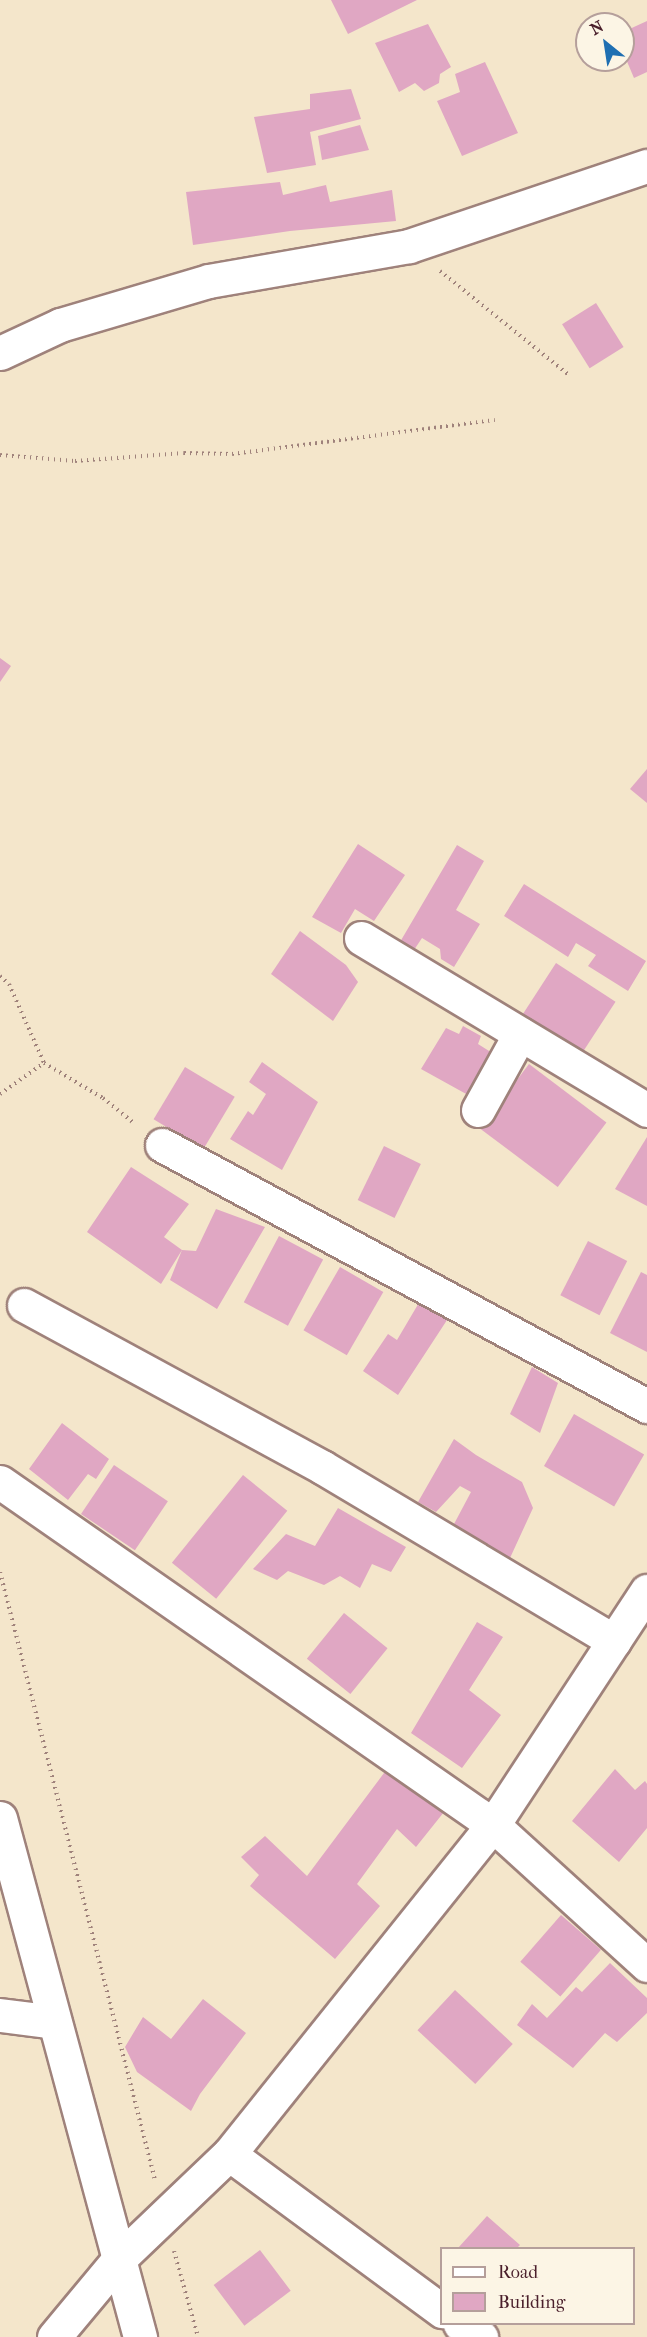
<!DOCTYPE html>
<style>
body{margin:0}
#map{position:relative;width:647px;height:2337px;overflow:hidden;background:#f4e6cb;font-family:"IM FELL French Canon",serif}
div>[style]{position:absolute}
.building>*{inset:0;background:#e0a7c3;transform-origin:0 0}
.path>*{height:4px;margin-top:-2px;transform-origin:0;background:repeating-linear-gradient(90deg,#9f827b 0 1.5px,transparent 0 6px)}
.roads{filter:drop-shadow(2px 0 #9f827b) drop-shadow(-2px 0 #9f827b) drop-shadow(0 2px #9f827b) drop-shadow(0 -2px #9f827b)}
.minor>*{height:33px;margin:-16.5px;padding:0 16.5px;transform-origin:16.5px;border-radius:16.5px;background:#fff}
.tertiary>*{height:33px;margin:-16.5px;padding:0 16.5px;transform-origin:16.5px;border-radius:16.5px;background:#fff}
span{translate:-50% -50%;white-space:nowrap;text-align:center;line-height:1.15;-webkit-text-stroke:4.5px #fcf5e5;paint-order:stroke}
.legend{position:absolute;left:440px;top:2247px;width:195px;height:78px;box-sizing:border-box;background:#fcf5e5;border:2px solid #b59f9b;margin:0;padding:8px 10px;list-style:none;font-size:18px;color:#4a1f2b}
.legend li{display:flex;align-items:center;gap:12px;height:30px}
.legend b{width:30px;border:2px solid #b59f9b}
.north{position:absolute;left:575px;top:12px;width:60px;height:60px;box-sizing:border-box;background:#fcf5e5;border:2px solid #b59f9b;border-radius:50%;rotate:330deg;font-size:16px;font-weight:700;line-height:24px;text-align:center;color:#4a1f2b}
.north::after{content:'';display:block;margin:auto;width:21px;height:27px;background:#1f6fb2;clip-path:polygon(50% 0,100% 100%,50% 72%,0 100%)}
</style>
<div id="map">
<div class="building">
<div style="clip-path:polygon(331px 0,417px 0,348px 34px)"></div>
<div style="clip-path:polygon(647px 21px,647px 72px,634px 78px,623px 52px,623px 32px)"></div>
<div style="clip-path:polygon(428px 24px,451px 67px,440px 74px,439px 83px,424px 91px,415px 83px,399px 92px,375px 43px)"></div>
<div style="clip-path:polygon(485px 62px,518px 133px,462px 156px,437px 101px,460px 92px,455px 74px)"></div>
<div style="clip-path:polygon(351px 89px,361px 119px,310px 132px,316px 165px,267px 173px,254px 117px,310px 109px,310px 94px)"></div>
<div style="clip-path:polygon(360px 125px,369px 150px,322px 160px,318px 136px)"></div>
<div style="clip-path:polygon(280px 182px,283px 195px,326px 185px,330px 202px,392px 190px,396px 221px,290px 231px,193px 245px,186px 192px)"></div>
<div style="left:596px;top:303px;width:52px;height:40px;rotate:58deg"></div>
<div style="clip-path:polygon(0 658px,11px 666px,0 682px)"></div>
<div style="clip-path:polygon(647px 769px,647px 803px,630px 789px)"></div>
<div style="clip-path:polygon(358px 844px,405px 875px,374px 921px,355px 909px,341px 933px,312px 917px)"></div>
<div style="clip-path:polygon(457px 845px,484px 861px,456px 910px,480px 924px,454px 967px,441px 959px,440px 949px,422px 938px,414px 950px,400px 942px)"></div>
<div style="clip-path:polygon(524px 884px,646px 961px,628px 991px,588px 966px,596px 955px,576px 943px,568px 957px,504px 916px)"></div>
<div style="clip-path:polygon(300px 931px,346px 965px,358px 982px,333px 1021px,271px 974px)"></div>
<div style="left:556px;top:963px;width:71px;height:64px;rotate:33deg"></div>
<div style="clip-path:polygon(463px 1026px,481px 1036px,478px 1044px,497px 1056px,468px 1095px,421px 1069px,446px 1028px,459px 1034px)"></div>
<div style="clip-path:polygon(262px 1062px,318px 1102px,282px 1170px,230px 1139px,248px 1111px,253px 1115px,266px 1094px,249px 1082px)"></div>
<div style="left:529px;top:1064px;width:97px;height:81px;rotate:37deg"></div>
<div style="left:185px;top:1067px;width:58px;height:61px;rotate:31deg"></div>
<div style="clip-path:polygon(647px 1137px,647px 1206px,615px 1189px)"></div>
<div style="left:384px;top:1146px;width:41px;height:60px;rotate:26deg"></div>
<div style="clip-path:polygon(131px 1167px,189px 1204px,164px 1237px,182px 1250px,196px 1251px,216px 1209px,265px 1227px,217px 1309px,170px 1280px,182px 1250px,161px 1284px,87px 1232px)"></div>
<div style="left:279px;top:1236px;width:50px;height:75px;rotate:28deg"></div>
<div style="left:588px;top:1241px;width:44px;height:61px;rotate:27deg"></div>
<div style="left:340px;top:1267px;width:50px;height:73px;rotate:30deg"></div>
<div style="clip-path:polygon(641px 1272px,647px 1275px,647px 1352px,610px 1333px)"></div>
<div style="clip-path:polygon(420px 1301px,449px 1317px,398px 1395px,363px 1371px,388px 1334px,397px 1340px)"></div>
<div style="clip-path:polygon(532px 1367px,558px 1383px,540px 1433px,510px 1414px)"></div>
<div style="left:574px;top:1414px;width:81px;height:60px;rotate:30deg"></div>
<div style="clip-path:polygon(62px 1423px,109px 1459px,96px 1479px,88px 1474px,68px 1500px,29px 1469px)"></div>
<div style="clip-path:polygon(454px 1439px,476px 1455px,522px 1482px,533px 1508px,510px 1558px,484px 1550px,454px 1524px,471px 1492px,460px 1486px,436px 1512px,418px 1502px)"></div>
<div style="left:114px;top:1465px;width:65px;height:59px;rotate:34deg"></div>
<div style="left:243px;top:1475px;width:57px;height:113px;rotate:39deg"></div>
<div style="clip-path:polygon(338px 1508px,406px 1547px,391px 1572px,372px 1564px,360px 1588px,340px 1576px,324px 1585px,288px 1571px,277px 1580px,253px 1569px,286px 1534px,315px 1546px)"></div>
<div style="left:344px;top:1613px;width:56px;height:59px;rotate:39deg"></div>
<div style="clip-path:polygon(477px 1622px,503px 1637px,469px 1690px,501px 1715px,462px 1768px,411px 1733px)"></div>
<div style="clip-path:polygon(390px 1765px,444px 1812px,416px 1847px,397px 1829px,357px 1884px,380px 1906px,335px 1959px,250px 1886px,259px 1875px,241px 1857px,265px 1836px,307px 1876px)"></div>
<div style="clip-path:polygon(615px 1769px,635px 1790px,645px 1781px,647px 1784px,647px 1828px,619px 1862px,572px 1821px)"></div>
<div style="left:561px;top:1915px;width:53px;height:62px;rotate:41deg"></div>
<div style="clip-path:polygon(610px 1963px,647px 1998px,647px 2013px,617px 2042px,605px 2033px,573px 2068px,517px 2025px,532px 2004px,547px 2018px,576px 1987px,582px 1992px)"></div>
<div style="left:455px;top:1990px;width:79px;height:55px;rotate:43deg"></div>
<div style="clip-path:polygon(203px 1999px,246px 2033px,200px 2094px,191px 2111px,137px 2072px,125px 2047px,143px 2017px,171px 2039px)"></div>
<div style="clip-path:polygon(487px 2216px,520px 2245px,517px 2248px,458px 2248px)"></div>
<div style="left:260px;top:2250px;width:51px;height:58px;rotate:53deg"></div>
</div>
<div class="path">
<div style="left:440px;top:271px;width:167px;rotate:38.9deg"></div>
<div style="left:0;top:455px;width:75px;rotate:4.6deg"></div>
<div style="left:75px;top:461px;width:109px;rotate:-4.2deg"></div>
<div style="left:184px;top:453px;width:48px;rotate:1.2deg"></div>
<div style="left:232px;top:454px;width:265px;rotate:-7.4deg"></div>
<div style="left:0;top:976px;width:12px;rotate:42deg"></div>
<div style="left:9px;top:984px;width:86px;rotate:66.1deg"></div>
<div style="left:0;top:1094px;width:54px;rotate:-35.2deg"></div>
<div style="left:44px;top:1063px;width:69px;rotate:30.7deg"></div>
<div style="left:103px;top:1098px;width:41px;rotate:39.1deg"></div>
<div style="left:0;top:1572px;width:627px;rotate:75.7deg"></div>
<div style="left:174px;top:2251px;width:89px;rotate:74.4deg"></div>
</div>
<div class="roads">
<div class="minor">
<div style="left:361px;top:938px;width:334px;rotate:31deg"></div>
<div style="left:478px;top:1110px;width:87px;rotate:-61.1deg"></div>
<div style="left:162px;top:1145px;width:551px;rotate:28.29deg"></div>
<div style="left:24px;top:1305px;width:339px;rotate:28.5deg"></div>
<div style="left:322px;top:1467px;width:340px;rotate:30.8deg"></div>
<div style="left:0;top:1482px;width:601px;rotate:34.83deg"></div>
<div style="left:493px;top:1825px;width:208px;rotate:42.3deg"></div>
<div style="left:0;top:1818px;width:538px;rotate:74.9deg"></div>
<div style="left:0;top:2015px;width:55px;rotate:7.3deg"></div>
<div style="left:229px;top:2154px;width:265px;rotate:36.4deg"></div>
<div style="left:460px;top:2324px;width:25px;rotate:32deg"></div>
</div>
<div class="tertiary">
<div style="left:0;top:353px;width:66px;rotate:-25deg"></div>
<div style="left:60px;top:325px;width:155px;rotate:-16.5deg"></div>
<div style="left:209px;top:281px;width:203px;rotate:-9.9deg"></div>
<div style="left:409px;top:246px;width:251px;rotate:-18.6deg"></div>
<div style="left:54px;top:2337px;width:102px;rotate:-50.2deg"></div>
<div style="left:119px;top:2259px;width:152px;rotate:-43.7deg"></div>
<div style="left:229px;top:2154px;width:422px;rotate:-51.3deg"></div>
<div style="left:493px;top:1825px;width:280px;rotate:-56.7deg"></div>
</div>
</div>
<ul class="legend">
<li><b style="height:8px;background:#fff"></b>Road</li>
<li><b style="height:16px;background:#e0a7c3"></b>Building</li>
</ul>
<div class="north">N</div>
</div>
